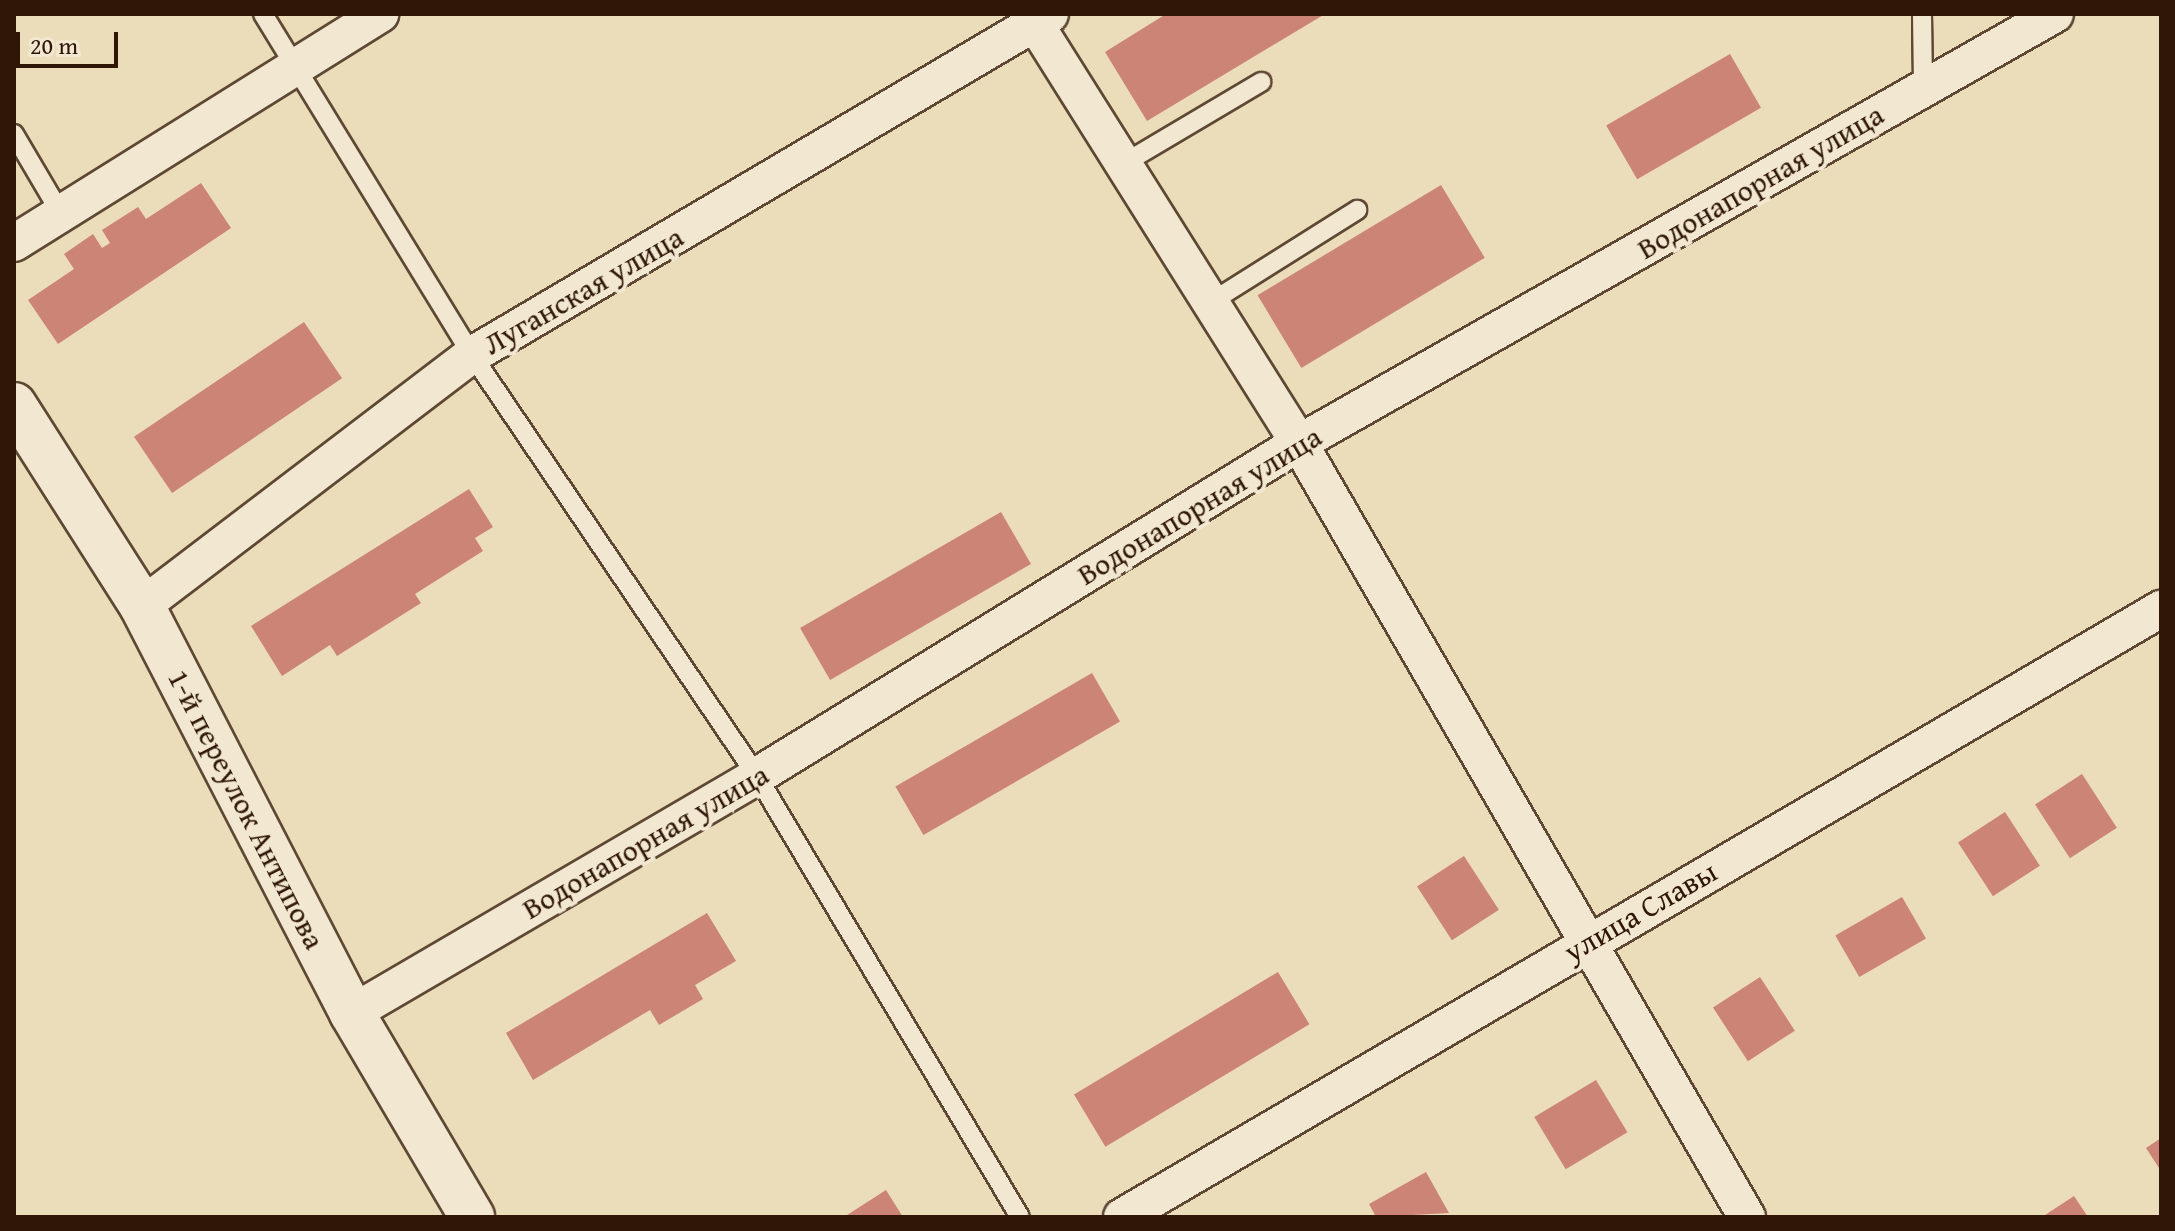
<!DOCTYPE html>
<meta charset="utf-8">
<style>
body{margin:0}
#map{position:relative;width:2175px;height:1231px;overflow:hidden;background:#ebdcba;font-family:"Gentium Book Plus",serif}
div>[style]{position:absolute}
.building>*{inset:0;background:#cc8476;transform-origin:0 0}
.roads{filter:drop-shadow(2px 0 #5e4833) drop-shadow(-2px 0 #5e4833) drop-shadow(0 2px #5e4833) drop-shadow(0 -2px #5e4833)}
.service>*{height:18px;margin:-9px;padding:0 9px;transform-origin:9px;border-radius:9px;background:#f2e8d2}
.minor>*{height:36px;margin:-18px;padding:0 18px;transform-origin:18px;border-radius:18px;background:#f2e8d2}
.secondary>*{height:44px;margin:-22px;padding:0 22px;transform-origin:22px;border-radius:22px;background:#f2e8d2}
span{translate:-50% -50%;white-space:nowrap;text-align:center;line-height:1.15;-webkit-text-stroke:8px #f2e8d2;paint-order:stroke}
.street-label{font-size:30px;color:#2f1606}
.frame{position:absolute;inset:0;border:16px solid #2f1606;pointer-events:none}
.scale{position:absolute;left:16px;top:32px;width:102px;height:36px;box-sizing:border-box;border:4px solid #2f1606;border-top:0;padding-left:10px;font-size:24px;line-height:28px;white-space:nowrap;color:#2f1606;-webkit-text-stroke:6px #f2e8d2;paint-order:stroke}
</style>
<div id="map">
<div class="building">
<div style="clip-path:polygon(1166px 14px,1325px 14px,1147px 121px,1105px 52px)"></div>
<div style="left:1730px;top:54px;width:62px;height:143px;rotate:60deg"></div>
<div style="clip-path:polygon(201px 183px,231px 228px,58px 344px,28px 300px,74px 269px,64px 254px,93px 234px,102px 248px,110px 243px,102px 230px,138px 207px,146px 219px)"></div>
<div style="left:1441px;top:185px;width:85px;height:214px;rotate:59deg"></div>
<div style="left:304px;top:322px;width:68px;height:205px;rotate:56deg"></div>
<div style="clip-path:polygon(469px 489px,493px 527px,475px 538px,483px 551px,415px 594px,421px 603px,337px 656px,330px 645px,282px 676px,251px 626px)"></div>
<div style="left:1001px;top:512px;width:60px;height:232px;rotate:60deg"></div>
<div style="left:1092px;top:673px;width:56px;height:227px;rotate:60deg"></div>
<div style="left:2082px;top:774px;width:64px;height:56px;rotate:57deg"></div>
<div style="left:2005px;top:812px;width:64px;height:56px;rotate:57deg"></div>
<div style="left:1464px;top:856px;width:64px;height:56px;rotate:57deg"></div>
<div style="left:1902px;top:897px;width:48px;height:77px;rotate:60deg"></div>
<div style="clip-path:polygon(707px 913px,736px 961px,695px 985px,703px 999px,659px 1025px,650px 1010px,533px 1080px,506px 1033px)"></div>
<div style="left:1278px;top:972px;width:61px;height:238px;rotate:59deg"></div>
<div style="left:1760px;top:977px;width:64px;height:56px;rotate:57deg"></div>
<div style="left:1596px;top:1080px;width:61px;height:72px;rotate:59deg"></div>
<div style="clip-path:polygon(2161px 1138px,2161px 1171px,2146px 1148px)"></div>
<div style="clip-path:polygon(1426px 1172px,1449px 1213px,1376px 1217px,1369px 1204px)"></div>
<div style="clip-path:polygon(886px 1190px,903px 1217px,844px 1217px)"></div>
<div style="clip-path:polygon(2074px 1196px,2088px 1217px,2042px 1217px)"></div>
</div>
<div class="roads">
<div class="service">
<div style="left:263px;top:14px;width:400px;rotate:58.5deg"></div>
<div style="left:472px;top:355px;width:508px;rotate:55.9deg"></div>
<div style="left:757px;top:776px;width:513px;rotate:59.19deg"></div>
<div style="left:1922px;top:14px;width:74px;rotate:89.2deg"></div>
<div style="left:14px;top:134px;width:91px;rotate:59.5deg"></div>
<div style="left:1123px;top:164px;width:161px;rotate:-30.7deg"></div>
<div style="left:1211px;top:302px;width:173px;rotate:-32.2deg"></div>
</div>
<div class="minor">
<div style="left:1029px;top:14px;width:507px;rotate:57.81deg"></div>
<div style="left:1299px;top:443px;width:894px;rotate:59.94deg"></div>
<div style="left:14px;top:243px;width:432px;rotate:-32deg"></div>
<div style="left:142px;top:606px;width:415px;rotate:-37.3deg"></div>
<div style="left:472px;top:355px;width:671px;rotate:-30.54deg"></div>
<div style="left:352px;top:1013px;width:469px;rotate:-30.3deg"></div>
<div style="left:757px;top:776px;width:636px;rotate:-31.57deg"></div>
<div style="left:1299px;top:443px;width:869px;rotate:-29.57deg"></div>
<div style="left:1122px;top:1217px;width:1204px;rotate:-30.34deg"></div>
</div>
<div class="secondary">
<div style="left:14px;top:405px;width:238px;rotate:57.5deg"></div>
<div style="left:142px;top:606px;width:458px;rotate:62.7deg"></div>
<div style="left:352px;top:1013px;width:237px;rotate:59.5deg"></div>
</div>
</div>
<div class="street-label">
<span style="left:1760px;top:181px;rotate:-30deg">Водонапорная улица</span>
<span style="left:583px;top:290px;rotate:-30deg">Луганская улица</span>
<span style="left:1199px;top:505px;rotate:-31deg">Водонапорная улица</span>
<span style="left:247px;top:809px;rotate:63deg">1-й переулок Антипова</span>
<span style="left:645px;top:841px;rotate:-30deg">Водонапорная улица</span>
<span style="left:1640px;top:911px;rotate:-30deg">улица Славы</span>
</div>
<div class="frame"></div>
<div class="scale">20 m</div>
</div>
